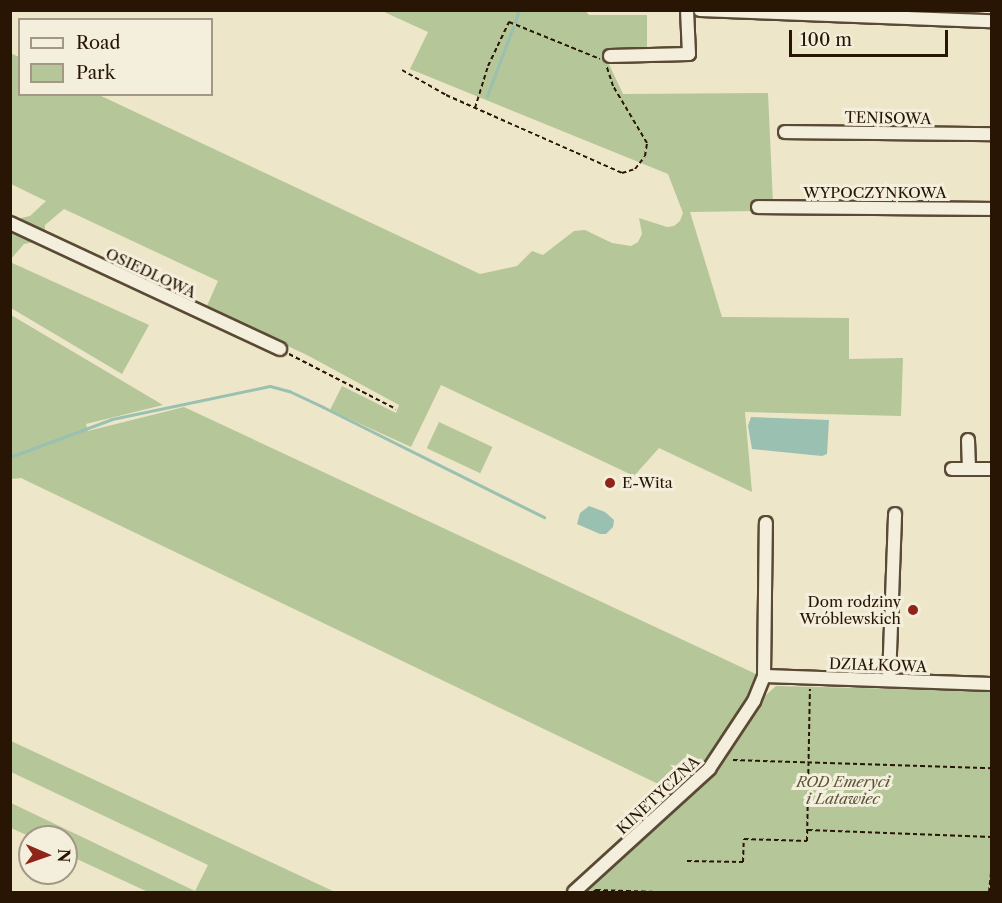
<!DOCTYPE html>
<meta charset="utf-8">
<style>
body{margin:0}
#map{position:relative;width:1002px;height:903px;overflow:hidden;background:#eee6c9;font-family:"Libre Caslon Text",serif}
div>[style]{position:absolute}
.green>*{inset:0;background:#b5c699;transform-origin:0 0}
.water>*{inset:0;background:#9ac0b2}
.stream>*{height:3px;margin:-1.5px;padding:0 1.5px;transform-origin:1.5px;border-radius:1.5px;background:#9ac0b2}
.path>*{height:2px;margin-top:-1px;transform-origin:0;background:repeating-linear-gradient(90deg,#291503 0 4.5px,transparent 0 7.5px)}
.roads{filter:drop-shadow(2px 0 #5a4934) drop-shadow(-2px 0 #5a4934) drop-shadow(0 2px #5a4934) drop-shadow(0 -2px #5a4934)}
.minor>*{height:12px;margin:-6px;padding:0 6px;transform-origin:6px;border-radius:6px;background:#f4efdc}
.dots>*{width:16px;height:16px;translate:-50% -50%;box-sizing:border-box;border:3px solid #f4efdc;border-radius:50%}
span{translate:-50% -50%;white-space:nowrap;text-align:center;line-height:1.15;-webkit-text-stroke:6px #f4efdc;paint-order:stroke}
.street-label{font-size:15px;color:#291503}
.poi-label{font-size:15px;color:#291503}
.left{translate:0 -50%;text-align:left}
.right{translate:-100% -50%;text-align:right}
.park-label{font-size:15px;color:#5a5338;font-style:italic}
.frame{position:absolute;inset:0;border:12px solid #291503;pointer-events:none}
.legend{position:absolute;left:18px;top:18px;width:195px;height:78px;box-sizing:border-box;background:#f4efdc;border:2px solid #a39885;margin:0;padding:8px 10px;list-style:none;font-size:18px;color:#291503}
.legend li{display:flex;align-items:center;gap:12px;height:30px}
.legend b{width:30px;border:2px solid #a39885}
.north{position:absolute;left:18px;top:825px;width:60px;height:60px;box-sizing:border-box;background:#f4efdc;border:2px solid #a39885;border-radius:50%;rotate:92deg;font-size:16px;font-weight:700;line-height:24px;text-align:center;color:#291503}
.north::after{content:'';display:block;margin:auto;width:21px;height:27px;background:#8f2418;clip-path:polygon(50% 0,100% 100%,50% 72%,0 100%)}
.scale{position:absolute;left:789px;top:30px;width:159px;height:27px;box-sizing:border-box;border:3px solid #291503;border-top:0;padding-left:8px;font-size:18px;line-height:21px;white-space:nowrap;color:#291503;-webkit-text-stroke:4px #f4efdc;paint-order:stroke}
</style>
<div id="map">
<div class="green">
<div style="clip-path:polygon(585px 10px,589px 15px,647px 15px,647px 51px,607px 60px,623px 94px,768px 93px,773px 203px,757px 211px,690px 212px,722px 317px,849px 318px,849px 359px,903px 358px,901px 416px,745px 412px,752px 492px,659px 448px,634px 476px,441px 385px,411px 447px,330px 410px,342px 386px,396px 413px,399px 405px,307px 355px,206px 308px,218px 281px,64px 209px,45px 225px,45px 232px,17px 219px,30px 216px,46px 201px,11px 184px,10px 53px,19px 57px,20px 94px,99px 95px,480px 274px,517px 266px,532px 251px,543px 255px,574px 231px,585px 230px,612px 243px,631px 246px,638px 242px,642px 234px,639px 218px,667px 227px,674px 226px,680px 221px,683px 213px,668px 174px,410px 69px,428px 32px,382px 11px)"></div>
<div style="clip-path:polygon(10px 230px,35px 242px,24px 244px,11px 259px)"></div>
<div style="clip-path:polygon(10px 262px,149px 325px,122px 374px,11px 308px)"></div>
<div style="clip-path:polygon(11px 315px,163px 405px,86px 424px,88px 431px,184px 407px,756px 674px,755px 684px,704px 764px,675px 792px,21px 478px,11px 479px)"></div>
<div style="left:439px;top:422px;width:59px;height:29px;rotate:25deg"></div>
<div style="clip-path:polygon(776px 686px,991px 691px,991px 892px,587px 892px,720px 768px,765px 696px)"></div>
<div style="clip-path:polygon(11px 741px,230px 843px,335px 892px,148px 892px,66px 854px,66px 837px,31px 837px,11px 828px,11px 803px,195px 891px,208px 865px,11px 772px)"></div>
</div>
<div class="water">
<div style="clip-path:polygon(751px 417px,829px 420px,827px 454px,822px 456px,752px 449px,748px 426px)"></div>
<div style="clip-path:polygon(589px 506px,605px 512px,614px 520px,613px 527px,606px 534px,600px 534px,577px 524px,580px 513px)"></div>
</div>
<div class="stream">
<div style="left:515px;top:22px;width:13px;rotate:-72deg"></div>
<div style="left:487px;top:96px;width:74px;rotate:-69.4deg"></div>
<div style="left:10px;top:457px;width:109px;rotate:-20.4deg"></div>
<div style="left:112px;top:419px;width:161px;rotate:-11.8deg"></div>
<div style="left:270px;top:386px;width:20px;rotate:15deg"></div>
<div style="left:289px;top:391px;width:38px;rotate:25deg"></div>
<div style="left:323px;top:407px;width:247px;rotate:26.5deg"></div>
</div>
<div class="path">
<div style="left:402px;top:70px;width:51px;rotate:29.6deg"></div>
<div style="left:446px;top:95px;width:193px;rotate:23.9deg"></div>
<div style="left:622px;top:173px;width:14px;rotate:-17deg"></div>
<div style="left:635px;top:169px;width:16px;rotate:-52deg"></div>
<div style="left:645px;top:156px;width:13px;rotate:-81deg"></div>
<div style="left:647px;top:143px;width:66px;rotate:-120.8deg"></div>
<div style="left:613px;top:86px;width:22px;rotate:-108deg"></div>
<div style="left:475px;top:108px;width:44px;rotate:-72.8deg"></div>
<div style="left:488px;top:66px;width:49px;rotate:-64.5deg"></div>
<div style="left:509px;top:22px;width:98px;rotate:22.1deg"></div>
<div style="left:289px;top:354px;width:120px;rotate:27.2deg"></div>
<div style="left:733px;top:760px;width:259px;rotate:1.8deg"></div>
<div style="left:808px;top:830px;width:184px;rotate:2.2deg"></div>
<div style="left:687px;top:861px;width:56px;rotate:1deg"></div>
<div style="left:743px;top:862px;width:23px;rotate:-88deg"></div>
<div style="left:744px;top:839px;width:63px;rotate:1.8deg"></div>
<div style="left:807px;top:841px;width:152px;rotate:-88.9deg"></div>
<div style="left:593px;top:892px;width:4px;rotate:-34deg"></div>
<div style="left:596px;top:890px;width:62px;rotate:1.8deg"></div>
<div style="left:989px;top:892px;width:31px;rotate:-84deg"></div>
</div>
<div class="roads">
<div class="minor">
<div style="left:700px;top:10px;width:292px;rotate:2.2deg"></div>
<div style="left:610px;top:56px;width:79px;rotate:-1.5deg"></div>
<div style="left:689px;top:54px;width:44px;rotate:-92.6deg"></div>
<div style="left:785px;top:132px;width:207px;rotate:0.6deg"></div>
<div style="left:758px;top:207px;width:234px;rotate:0.5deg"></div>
<div style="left:10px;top:223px;width:298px;rotate:25deg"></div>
<div style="left:968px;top:440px;width:29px;rotate:88deg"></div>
<div style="left:952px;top:469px;width:40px"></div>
<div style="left:764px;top:676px;width:228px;rotate:2deg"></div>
<div style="left:889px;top:680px;width:166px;rotate:-87.9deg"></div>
<div style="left:574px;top:892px;width:183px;rotate:-42.3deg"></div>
<div style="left:709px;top:769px;width:82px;rotate:-56.5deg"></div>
<div style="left:754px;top:701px;width:27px;rotate:-68deg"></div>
<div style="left:764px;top:676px;width:153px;rotate:-89.3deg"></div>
</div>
</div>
<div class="dots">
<div style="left:610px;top:483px;background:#8f2418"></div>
<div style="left:913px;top:610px;background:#8f2418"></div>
</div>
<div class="street-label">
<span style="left:888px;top:118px;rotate:1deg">TENISOWA</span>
<span style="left:875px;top:193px">WYPOCZYNKOWA</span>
<span style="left:151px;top:273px;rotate:25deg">OSIEDLOWA</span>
<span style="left:878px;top:665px;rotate:2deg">DZIAŁKOWA</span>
<span style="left:658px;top:795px;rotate:-43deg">KINETYCZNA</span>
</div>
<div class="poi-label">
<span class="left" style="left:622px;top:483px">E-Wita</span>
<span class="right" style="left:901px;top:610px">Dom rodziny<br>Wróblewskich</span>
</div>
<div class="park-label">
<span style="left:843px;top:790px">ROD Emeryci<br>i Latawiec</span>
</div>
<div class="frame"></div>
<ul class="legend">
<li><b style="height:8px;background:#f4efdc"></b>Road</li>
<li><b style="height:16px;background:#b5c699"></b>Park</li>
</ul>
<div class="north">N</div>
<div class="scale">100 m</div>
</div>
